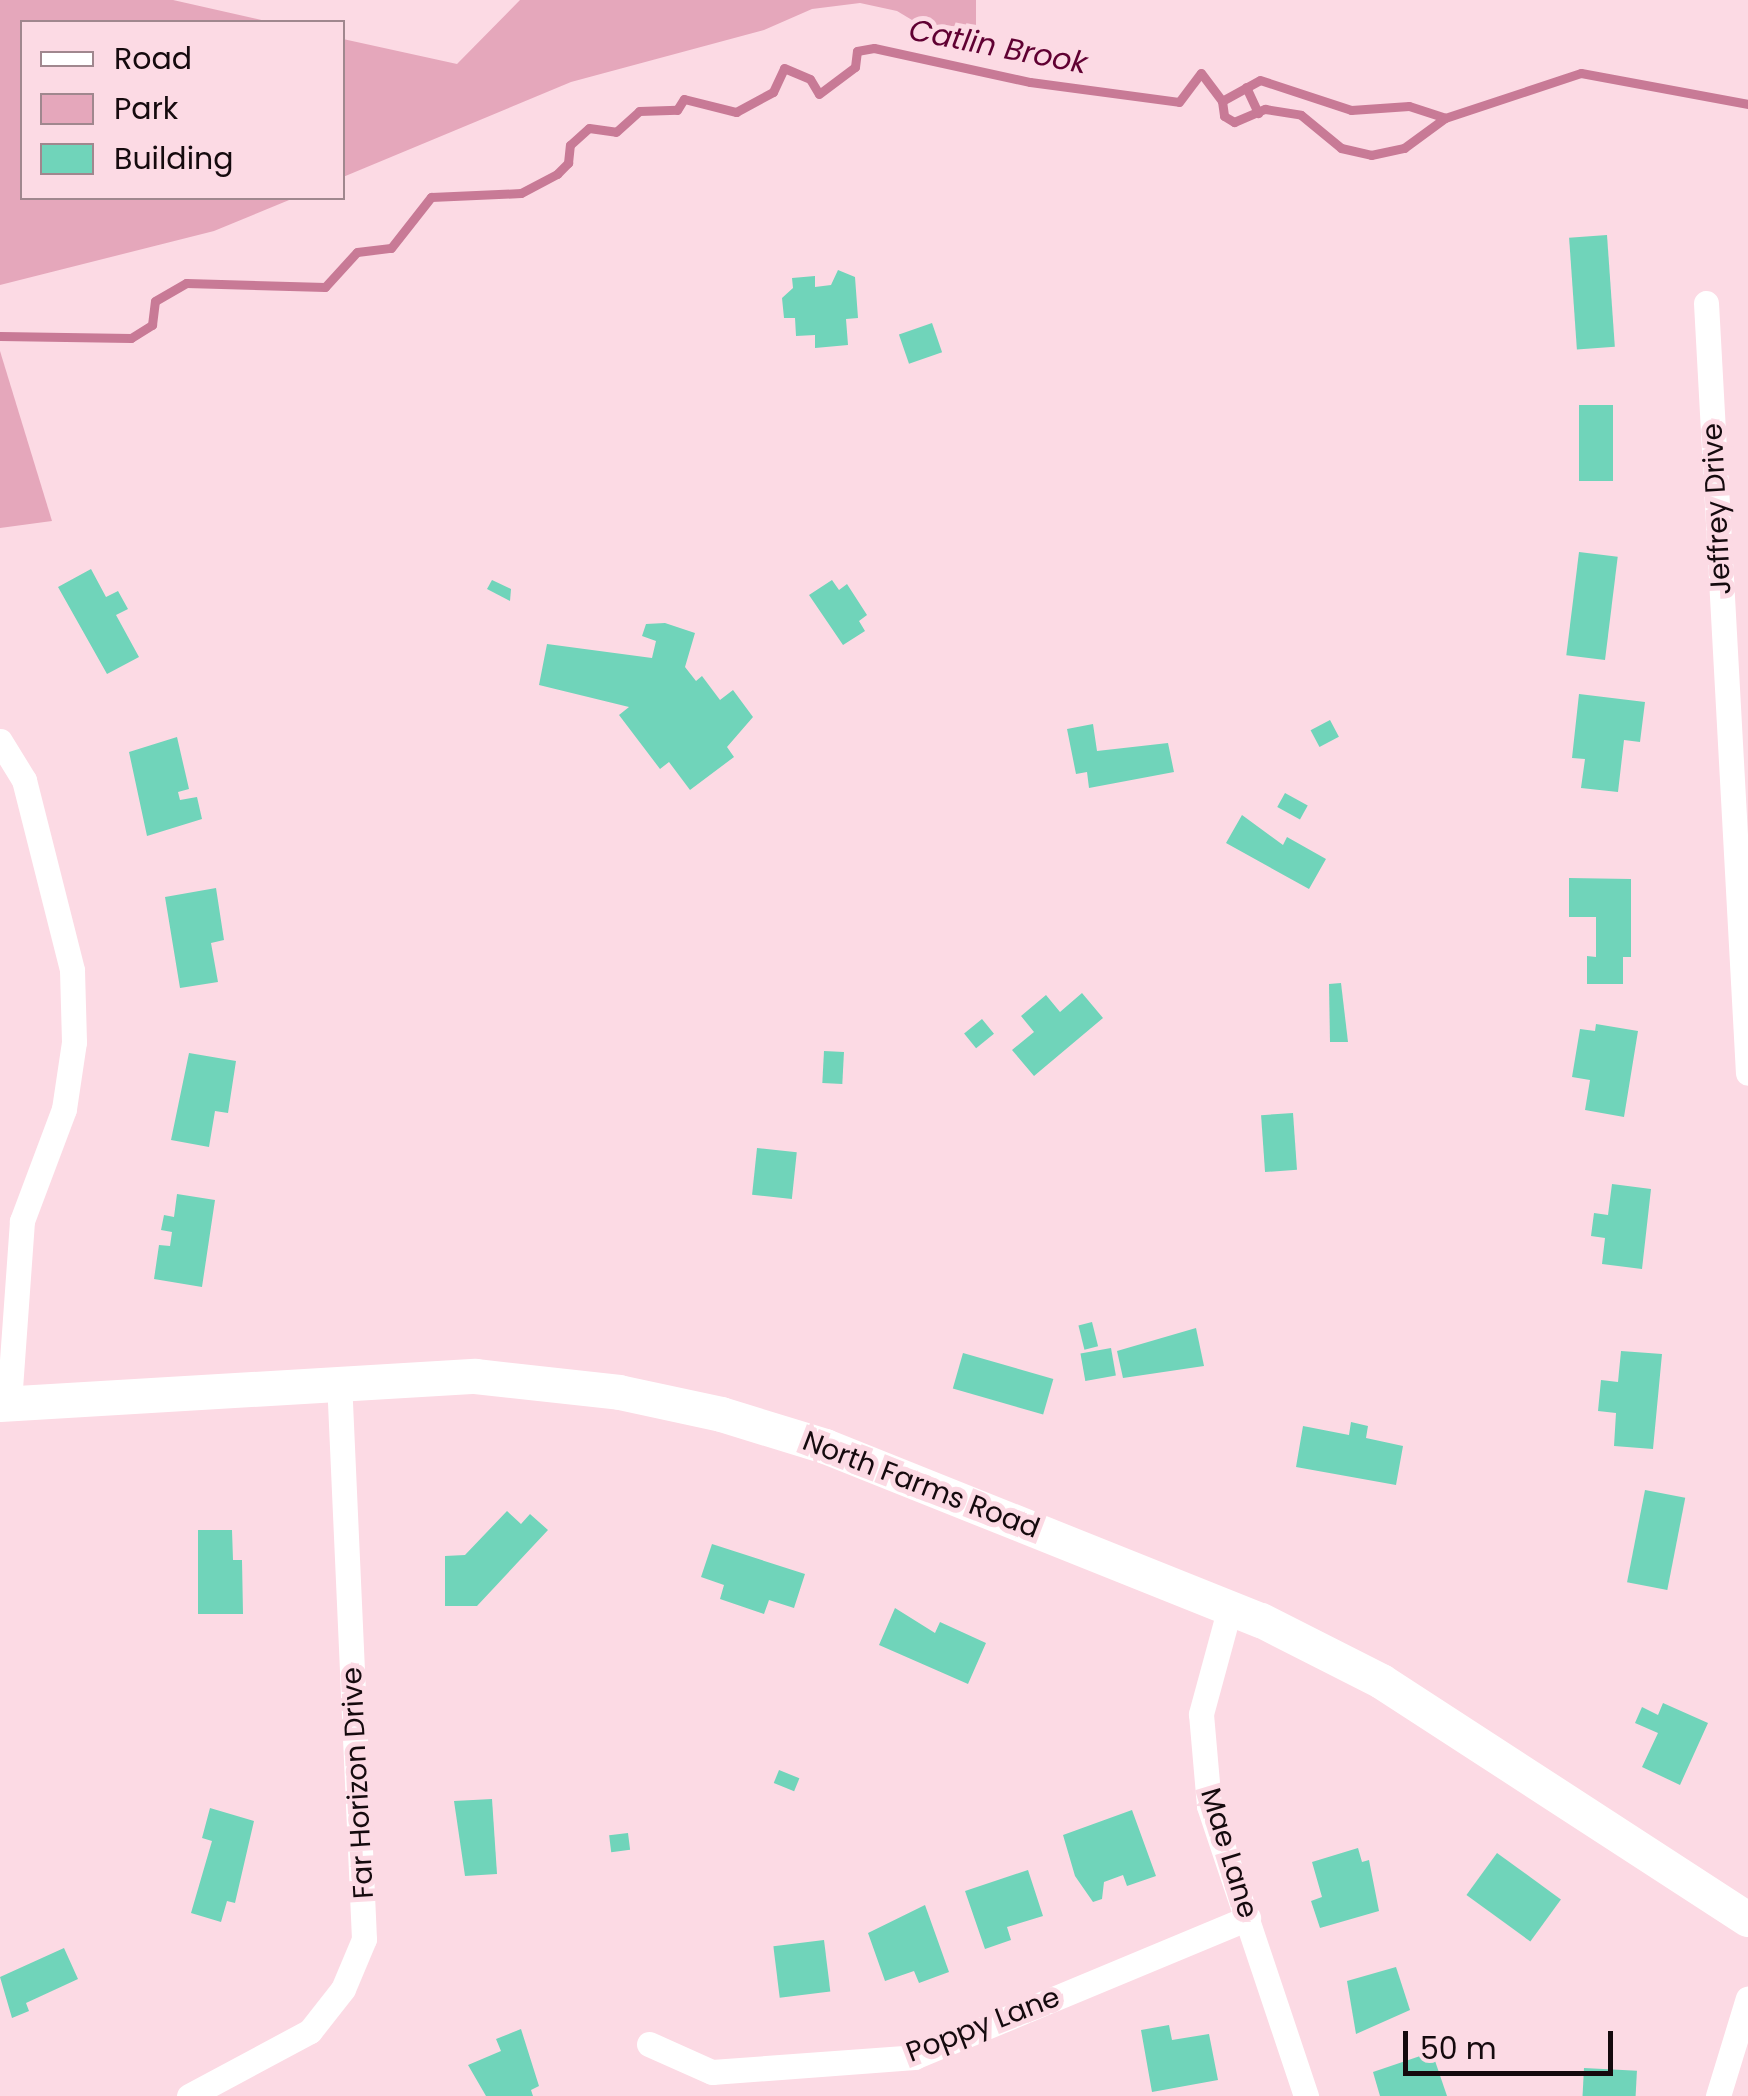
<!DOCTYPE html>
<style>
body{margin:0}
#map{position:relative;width:1748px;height:2096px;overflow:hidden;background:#fcdae4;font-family:Poppins,sans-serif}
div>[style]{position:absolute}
.green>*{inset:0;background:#e5a7bb}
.stream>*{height:9px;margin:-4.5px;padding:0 4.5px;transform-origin:4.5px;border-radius:4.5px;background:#c87a96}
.building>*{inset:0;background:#70d4ba;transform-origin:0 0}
.street>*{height:25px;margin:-12.5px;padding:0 12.5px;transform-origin:12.5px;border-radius:12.5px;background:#fff}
.secondary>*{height:35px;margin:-17.5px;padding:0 17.5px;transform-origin:17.5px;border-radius:17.5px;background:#fff}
span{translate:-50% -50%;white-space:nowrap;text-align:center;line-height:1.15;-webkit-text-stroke:10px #fcdae4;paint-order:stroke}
.street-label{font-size:28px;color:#150a0e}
.water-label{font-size:30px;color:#600032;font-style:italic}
.legend{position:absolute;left:20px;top:20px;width:325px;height:180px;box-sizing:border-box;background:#fcdae4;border:2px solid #a0878e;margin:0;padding:12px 18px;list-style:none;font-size:30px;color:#150a0e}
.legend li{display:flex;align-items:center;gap:20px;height:50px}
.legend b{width:50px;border:2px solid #a0878e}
.scale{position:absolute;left:1403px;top:2031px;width:210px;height:45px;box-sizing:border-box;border:5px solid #150a0e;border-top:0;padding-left:12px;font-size:30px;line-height:35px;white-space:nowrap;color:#150a0e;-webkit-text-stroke:8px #fcdae4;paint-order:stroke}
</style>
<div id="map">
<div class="green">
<div style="clip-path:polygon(0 0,173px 0,270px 22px,22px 22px,22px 198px,294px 198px,214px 231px,0 285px)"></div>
<div style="clip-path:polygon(520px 0,976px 0,976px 28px,927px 29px,897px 11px,860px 3px,812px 9px,764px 30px,571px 82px,343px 177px,343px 39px,457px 64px)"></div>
<div style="clip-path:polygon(0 351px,52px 521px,0 528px)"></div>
</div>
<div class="stream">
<div style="left:1246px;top:87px;width:29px;rotate:65deg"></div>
<div style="left:1222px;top:101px;width:15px;rotate:82deg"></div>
<div style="left:1224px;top:116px;width:12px;rotate:31deg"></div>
<div style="left:1234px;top:122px;width:34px;rotate:-23deg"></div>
<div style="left:1265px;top:109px;width:36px;rotate:9deg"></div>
<div style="left:1301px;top:115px;width:52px;rotate:39.5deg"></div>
<div style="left:1341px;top:148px;width:31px;rotate:13deg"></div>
<div style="left:1371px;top:155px;width:34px;rotate:-12deg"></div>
<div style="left:1404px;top:148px;width:51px;rotate:-36.2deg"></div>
<div style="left:0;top:336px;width:131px;rotate:0.9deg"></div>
<div style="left:131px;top:338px;width:25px;rotate:-32deg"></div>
<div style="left:152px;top:325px;width:24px;rotate:-83deg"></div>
<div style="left:155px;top:301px;width:36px;rotate:-30deg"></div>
<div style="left:186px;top:283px;width:139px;rotate:1.6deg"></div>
<div style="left:325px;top:287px;width:47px;rotate:-47.6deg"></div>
<div style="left:357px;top:252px;width:34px;rotate:-7deg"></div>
<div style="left:391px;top:248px;width:65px;rotate:-51.9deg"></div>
<div style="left:431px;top:197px;width:90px;rotate:-2.5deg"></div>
<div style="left:521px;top:193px;width:41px;rotate:-27.8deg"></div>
<div style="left:557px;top:174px;width:16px;rotate:-45deg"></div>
<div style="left:568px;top:163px;width:18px;rotate:-84deg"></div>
<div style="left:570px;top:145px;width:25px;rotate:-42deg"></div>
<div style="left:589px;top:128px;width:27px;rotate:8deg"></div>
<div style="left:616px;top:132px;width:31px;rotate:-42deg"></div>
<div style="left:639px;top:111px;width:38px;rotate:-2deg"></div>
<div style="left:677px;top:110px;width:13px;rotate:-58deg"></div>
<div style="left:684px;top:99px;width:54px;rotate:14deg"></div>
<div style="left:736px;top:112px;width:42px;rotate:-28.4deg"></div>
<div style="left:773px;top:92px;width:26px;rotate:-65deg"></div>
<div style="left:784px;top:68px;width:28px;rotate:23deg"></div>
<div style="left:810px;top:79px;width:17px;rotate:59deg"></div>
<div style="left:819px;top:94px;width:45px;rotate:-36.9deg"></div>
<div style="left:855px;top:67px;width:16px;rotate:-83deg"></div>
<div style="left:857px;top:51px;width:17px;rotate:-10deg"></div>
<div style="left:874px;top:48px;width:160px;rotate:12.3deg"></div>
<div style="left:1030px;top:82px;width:150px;rotate:7.6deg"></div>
<div style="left:1179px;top:102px;width:36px;rotate:-53deg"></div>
<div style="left:1201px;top:73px;width:35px;rotate:53deg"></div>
<div style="left:1222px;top:101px;width:43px;rotate:-28.9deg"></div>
<div style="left:1260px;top:80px;width:96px;rotate:18.2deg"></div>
<div style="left:1351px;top:110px;width:58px;rotate:-3.9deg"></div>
<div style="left:1409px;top:106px;width:38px;rotate:18deg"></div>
<div style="left:1445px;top:118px;width:143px;rotate:-18.3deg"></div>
<div style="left:1581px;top:73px;width:170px;rotate:10.5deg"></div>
</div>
<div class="building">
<div style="left:1607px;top:235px;width:112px;height:38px;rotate:86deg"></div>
<div style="clip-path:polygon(838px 270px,855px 277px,858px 318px,846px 319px,848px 345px,815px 348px,815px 335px,796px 336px,795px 318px,784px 318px,782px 298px,793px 288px,792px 278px,815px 276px,815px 287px,831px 285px)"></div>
<div style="left:932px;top:323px;width:31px;height:35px;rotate:71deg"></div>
<div style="left:1579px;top:405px;width:34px;height:76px"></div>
<div style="left:1579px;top:552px;width:39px;height:104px;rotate:7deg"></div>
<div style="clip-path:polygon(91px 569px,106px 597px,118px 591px,128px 609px,116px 615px,139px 657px,107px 674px,58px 587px)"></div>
<div style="clip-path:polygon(492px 580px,511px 589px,510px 601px,487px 589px)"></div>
<div style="clip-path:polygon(832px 580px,839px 590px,847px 584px,867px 615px,859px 621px,865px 631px,843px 645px,809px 595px)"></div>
<div style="clip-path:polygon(665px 623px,695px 633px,685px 667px,696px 681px,702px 676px,720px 700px,733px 690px,753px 717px,727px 747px,734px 757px,690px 790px,669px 762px,660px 769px,619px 715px,629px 707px,539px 685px,547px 644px,652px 658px,656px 641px,642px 636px,646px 624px)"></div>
<div style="clip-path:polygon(1579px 694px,1645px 702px,1640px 742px,1624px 740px,1618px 792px,1581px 788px,1585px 759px,1572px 758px)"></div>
<div style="left:1330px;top:720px;width:19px;height:22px;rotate:62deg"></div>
<div style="clip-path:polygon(1093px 724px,1097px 751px,1168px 743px,1174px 772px,1089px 788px,1087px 772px,1076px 774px,1067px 729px)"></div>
<div style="clip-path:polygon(177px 737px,189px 789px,178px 792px,180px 800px,197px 797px,202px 819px,147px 836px,129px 752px)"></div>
<div style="left:1285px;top:793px;width:26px;height:16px;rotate:29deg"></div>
<div style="clip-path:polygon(1242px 815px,1283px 845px,1287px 837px,1326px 859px,1309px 889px,1226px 843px)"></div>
<div style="clip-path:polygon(1569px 878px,1631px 879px,1631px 957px,1623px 957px,1623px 984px,1587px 984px,1587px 956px,1596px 957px,1596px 917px,1569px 917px)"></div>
<div style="clip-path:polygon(216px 888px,224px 940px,211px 943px,218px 982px,180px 988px,165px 897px)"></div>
<div style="clip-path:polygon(1341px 983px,1348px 1042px,1330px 1042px,1329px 984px)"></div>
<div style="clip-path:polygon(1082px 993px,1103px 1018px,1034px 1076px,1012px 1050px,1034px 1032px,1021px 1016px,1046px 995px,1060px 1012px)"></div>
<div style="left:982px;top:1019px;width:19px;height:23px;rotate:51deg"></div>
<div style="clip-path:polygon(1596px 1024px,1638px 1031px,1624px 1117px,1585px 1110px,1590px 1080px,1572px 1077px,1580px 1029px,1595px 1031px)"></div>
<div style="left:824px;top:1051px;width:20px;height:32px;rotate:3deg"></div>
<div style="clip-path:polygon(189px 1053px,236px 1061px,228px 1113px,215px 1111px,209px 1147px,171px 1140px)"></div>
<div style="left:1293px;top:1113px;width:57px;height:32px;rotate:86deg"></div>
<div style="left:757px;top:1148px;width:40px;height:47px;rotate:6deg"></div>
<div style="clip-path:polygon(1612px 1184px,1651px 1189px,1642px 1269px,1602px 1264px,1605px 1238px,1591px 1236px,1594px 1213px,1608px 1215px)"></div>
<div style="clip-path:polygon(177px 1194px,215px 1200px,202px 1287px,154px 1279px,159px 1245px,170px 1246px,172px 1232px,161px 1230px,164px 1215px,174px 1217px)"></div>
<div style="left:1092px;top:1322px;width:25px;height:14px;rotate:76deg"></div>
<div style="clip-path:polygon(1196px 1328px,1204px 1366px,1123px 1378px,1117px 1351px)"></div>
<div style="left:1111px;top:1348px;width:28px;height:31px;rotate:80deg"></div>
<div style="clip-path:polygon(1621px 1351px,1662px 1354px,1653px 1449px,1614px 1446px,1616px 1413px,1598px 1411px,1601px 1380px,1618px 1382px)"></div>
<div style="left:963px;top:1353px;width:94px;height:37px;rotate:16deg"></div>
<div style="clip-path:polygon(1351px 1422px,1368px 1426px,1366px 1438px,1403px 1446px,1396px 1485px,1296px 1467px,1303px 1426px,1349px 1435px)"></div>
<div style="left:1645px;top:1490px;width:41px;height:94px;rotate:11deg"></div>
<div style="clip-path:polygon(507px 1511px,521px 1524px,530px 1514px,548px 1530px,477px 1606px,445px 1606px,445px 1556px,465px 1555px)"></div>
<div style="clip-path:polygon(198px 1530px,232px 1530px,233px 1560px,242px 1560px,243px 1614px,198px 1614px)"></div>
<div style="clip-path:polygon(712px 1544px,805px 1574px,794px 1608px,769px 1600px,764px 1614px,720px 1599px,724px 1585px,701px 1577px)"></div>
<div style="clip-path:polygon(895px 1608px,935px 1633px,940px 1622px,986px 1643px,968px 1684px,879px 1645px)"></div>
<div style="clip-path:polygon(1663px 1703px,1708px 1723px,1680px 1785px,1642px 1767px,1658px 1733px,1635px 1723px,1642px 1707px,1658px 1715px)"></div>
<div style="left:779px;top:1770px;width:22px;height:14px;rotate:22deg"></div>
<div style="clip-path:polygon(492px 1799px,497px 1874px,465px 1876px,454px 1801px)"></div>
<div style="clip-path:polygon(210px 1808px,254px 1821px,235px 1903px,227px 1901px,221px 1922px,191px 1913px,212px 1841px,202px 1838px)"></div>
<div style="clip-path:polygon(1132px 1810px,1156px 1876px,1127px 1886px,1123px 1875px,1104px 1882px,1102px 1899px,1093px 1902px,1075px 1876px,1063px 1835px)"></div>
<div style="left:628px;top:1833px;width:17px;height:19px;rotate:83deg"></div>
<div style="clip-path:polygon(1358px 1848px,1362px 1862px,1369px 1860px,1379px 1911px,1320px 1928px,1311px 1901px,1322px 1897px,1312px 1862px)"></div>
<div style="left:1497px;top:1853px;width:79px;height:52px;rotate:36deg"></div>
<div style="clip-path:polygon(1028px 1870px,1043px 1916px,1007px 1927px,1011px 1940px,985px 1949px,965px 1891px)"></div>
<div style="clip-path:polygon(925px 1905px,949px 1972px,919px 1983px,914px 1971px,885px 1981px,868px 1933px)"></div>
<div style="left:824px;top:1940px;width:52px;height:51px;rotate:83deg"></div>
<div style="clip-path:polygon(64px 1948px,78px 1979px,26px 2003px,29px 2011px,12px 2018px,0 1977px)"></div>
<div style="clip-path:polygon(1396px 1967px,1410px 2010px,1356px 2034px,1347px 1981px)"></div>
<div style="clip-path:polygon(1169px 2025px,1172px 2040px,1209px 2034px,1218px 2080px,1152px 2092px,1141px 2030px)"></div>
<div style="clip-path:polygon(521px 2029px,539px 2086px,531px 2090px,533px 2096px,486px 2096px,468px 2065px,501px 2051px,496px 2039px)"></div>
<div style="clip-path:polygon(1432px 2052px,1447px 2096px,1380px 2096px,1373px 2072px)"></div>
<div style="left:1584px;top:2068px;width:53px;height:28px;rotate:3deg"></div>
</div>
<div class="street">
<div style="left:1706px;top:303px;width:771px;rotate:86.88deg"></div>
<div style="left:0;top:741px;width:46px;rotate:58.4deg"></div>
<div style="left:24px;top:780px;width:196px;rotate:75.8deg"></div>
<div style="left:72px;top:970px;width:72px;rotate:88.4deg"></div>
<div style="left:74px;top:1042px;width:68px;rotate:98.5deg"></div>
<div style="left:64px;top:1109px;width:120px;rotate:110.6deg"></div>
<div style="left:22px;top:1221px;width:182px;rotate:94.1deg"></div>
<div style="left:1230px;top:1607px;width:111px;rotate:105.2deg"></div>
<div style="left:1201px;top:1714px;width:92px;rotate:85deg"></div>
<div style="left:1209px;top:1806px;width:306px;rotate:71.5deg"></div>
<div style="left:649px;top:2044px;width:69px;rotate:24deg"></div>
<div style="left:712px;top:2072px;width:203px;rotate:-4.2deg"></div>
<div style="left:914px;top:2057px;width:362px;rotate:-22.6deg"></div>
<div style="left:189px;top:2096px;width:137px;rotate:-28.2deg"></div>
<div style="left:310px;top:2031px;width:53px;rotate:-51.8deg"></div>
<div style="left:343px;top:1989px;width:54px;rotate:-67.2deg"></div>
<div style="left:364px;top:1939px;width:560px;rotate:-92.56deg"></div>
<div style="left:1718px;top:2096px;width:102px;rotate:-73deg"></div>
</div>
<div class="secondary">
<div style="left:0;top:1404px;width:476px;rotate:-3.4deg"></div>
<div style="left:475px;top:1376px;width:145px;rotate:6.3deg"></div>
<div style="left:619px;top:1392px;width:104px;rotate:12.2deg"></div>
<div style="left:721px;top:1414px;width:109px;rotate:17.1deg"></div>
<div style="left:825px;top:1446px;width:469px;rotate:21.8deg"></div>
<div style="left:1261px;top:1620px;width:135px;rotate:26.9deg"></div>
<div style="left:1381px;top:1681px;width:437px;rotate:33deg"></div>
</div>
<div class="street-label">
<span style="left:1717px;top:509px;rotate:-93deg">Jeffrey Drive</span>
<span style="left:921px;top:1485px;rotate:21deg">North Farms Road</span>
<span style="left:358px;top:1783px;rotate:-93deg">Far Horizon Drive</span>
<span style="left:1229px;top:1853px;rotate:73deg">Mae Lane</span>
<span style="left:983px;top:2025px;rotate:-21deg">Poppy Lane</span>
</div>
<div class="water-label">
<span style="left:998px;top:47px;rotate:11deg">Catlin Brook</span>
</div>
<ul class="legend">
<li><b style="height:12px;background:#fff"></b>Road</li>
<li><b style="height:28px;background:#e5a7bb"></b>Park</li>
<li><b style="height:28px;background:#70d4ba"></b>Building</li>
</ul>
<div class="scale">50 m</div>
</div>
